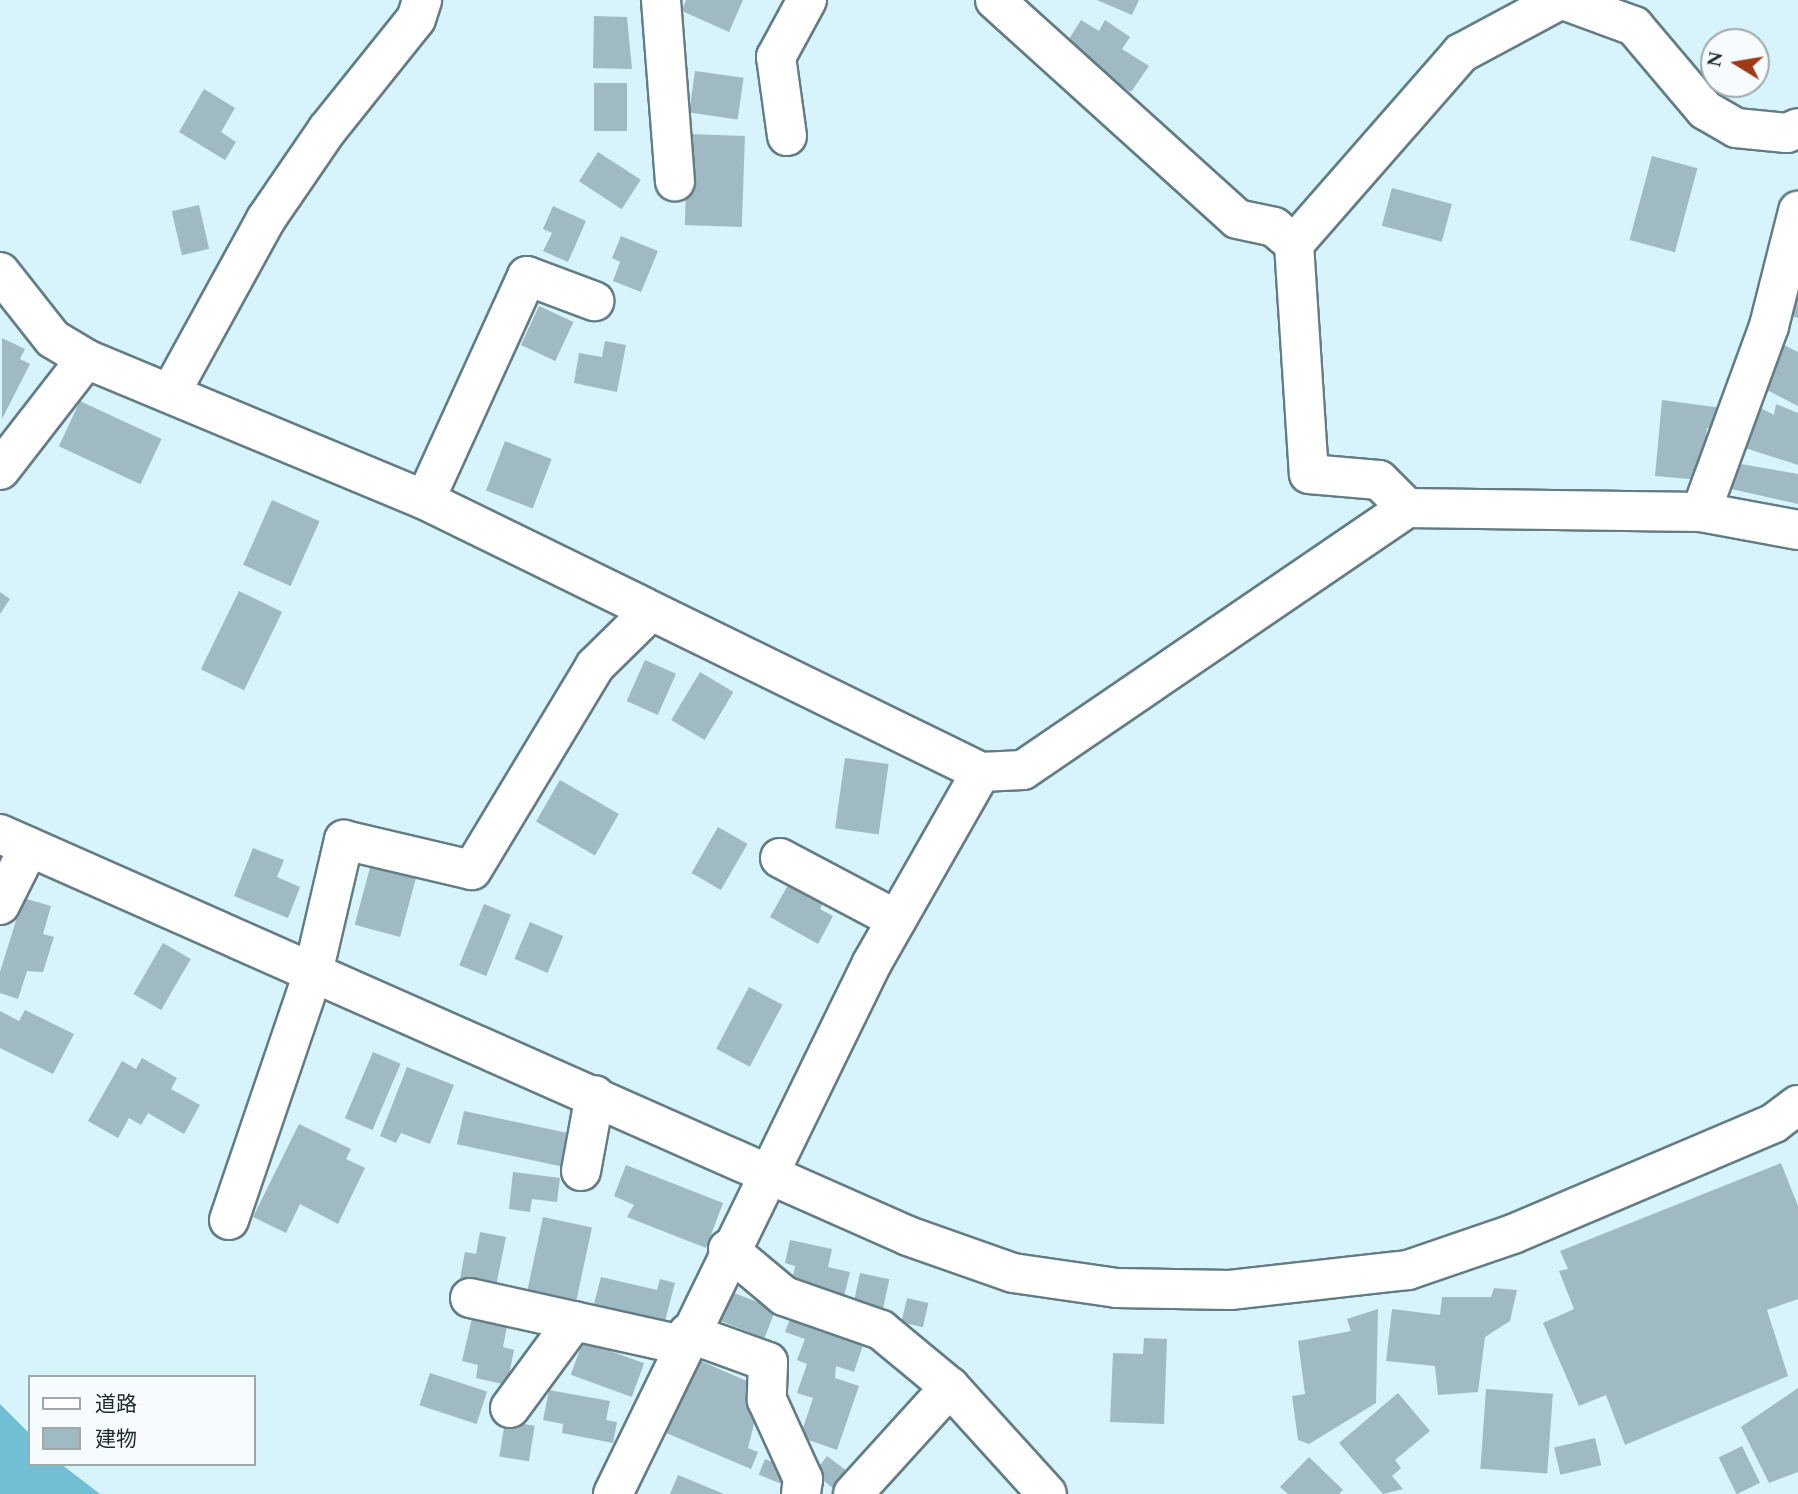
<!DOCTYPE html>
<meta charset="utf-8">
<style>
body{margin:0}
#map{position:relative;width:1798px;height:1494px;overflow:hidden;background:#d7f3fc;font-family:Spectral,"Noto Sans JP",serif}
div>[style]{position:absolute}
.forest>*{inset:0;background:#71bfd5}
.building>*{inset:0;background:#9fbac2;transform-origin:0 0}
.roads{filter:drop-shadow(2px 0 #647d85) drop-shadow(-2px 0 #647d85) drop-shadow(0 2px #647d85) drop-shadow(0 -2px #647d85)}
.minor>*{height:38px;margin:-19px;padding:0 19px;transform-origin:19px;border-radius:19px;background:#fff}
span{translate:-50% -50%;white-space:nowrap;text-align:center;line-height:1.15;-webkit-text-stroke:7px #f6fcfd;paint-order:stroke}
.legend{position:absolute;left:28px;top:1375px;width:228px;height:91px;box-sizing:border-box;background:#f6fcfd;border:2px solid #a0a8aa;margin:0;padding:9px 12px;list-style:none;font-size:21px;color:#1f2a2d}
.legend li{display:flex;align-items:center;gap:14px;height:35px}
.legend b{width:35px;border:2px solid #a0a8aa}
.north{position:absolute;left:1700px;top:28px;width:70px;height:70px;box-sizing:border-box;background:#f6fcfd;border:2px solid #a0a8aa;border-radius:50%;rotate:281deg;font-size:19px;font-weight:700;line-height:28px;text-align:center;color:#1f2a2d}
.north::after{content:'';display:block;margin:auto;width:24px;height:32px;background:#a03915;clip-path:polygon(50% 0,100% 100%,50% 72%,0 100%)}
</style>
<div id="map">
<div class="forest">
<div style="clip-path:polygon(0 1404px,30px 1434px,30px 1464px,61px 1464px,100px 1494px,0 1494px)"></div>
</div>
<div class="building">
<div style="clip-path:polygon(686px 0,743px 0,729px 32px,682px 11px)"></div>
<div style="clip-path:polygon(1097px 0,1139px 0,1132px 15px)"></div>
<div style="clip-path:polygon(594px 16px,627px 17px,632px 69px,593px 68px)"></div>
<div style="clip-path:polygon(1081px 20px,1099px 31px,1105px 20px,1130px 37px,1122px 49px,1149px 66px,1131px 92px,1064px 47px)"></div>
<div style="left:695px;top:71px;width:49px;height:42px;rotate:8deg"></div>
<div style="left:594px;top:83px;width:33px;height:48px"></div>
<div style="clip-path:polygon(204px 89px,235px 108px,221px 132px,236px 142px,225px 160px,179px 132px)"></div>
<div style="left:688px;top:134px;width:57px;height:91px;rotate:2deg"></div>
<div style="left:598px;top:152px;width:51px;height:35px;rotate:33deg"></div>
<div style="left:1652px;top:156px;width:47px;height:87px;rotate:15deg"></div>
<div style="left:1392px;top:188px;width:62px;height:39px;rotate:15deg"></div>
<div style="left:199px;top:205px;width:45px;height:28px;rotate:77deg"></div>
<div style="clip-path:polygon(553px 206px,586px 221px,568px 262px,543px 251px,552px 233px,543px 229px)"></div>
<div style="clip-path:polygon(621px 236px,658px 251px,641px 292px,613px 281px,620px 262px,612px 258px)"></div>
<div style="clip-path:polygon(1798px 280px,1798px 318px,1786px 314px)"></div>
<div style="left:539px;top:306px;width:38px;height:43px;rotate:25deg"></div>
<div style="clip-path:polygon(2px 338px,25px 349px,20px 359px,30px 364px,2px 419px)"></div>
<div style="clip-path:polygon(605px 341px,626px 345px,617px 392px,574px 383px,579px 353px,602px 357px)"></div>
<div style="clip-path:polygon(1784px 345px,1798px 352px,1798px 406px,1763px 388px)"></div>
<div style="clip-path:polygon(1662px 400px,1722px 408px,1718px 430px,1707px 428px,1701px 480px,1655px 476px)"></div>
<div style="left:80px;top:401px;width:90px;height:50px;rotate:25deg"></div>
<div style="clip-path:polygon(1776px 404px,1798px 413px,1798px 465px,1742px 447px,1757px 406px,1774px 415px)"></div>
<div style="left:505px;top:441px;width:50px;height:53px;rotate:21deg"></div>
<div style="clip-path:polygon(1729px 462px,1798px 474px,1798px 504px,1727px 488px)"></div>
<div style="left:272px;top:500px;width:52px;height:71px;rotate:24deg"></div>
<div style="left:239px;top:591px;width:48px;height:87px;rotate:26deg"></div>
<div style="clip-path:polygon(0 592px,10px 599px,0 614px)"></div>
<div style="left:645px;top:660px;width:34px;height:45px;rotate:24deg"></div>
<div style="left:700px;top:672px;width:39px;height:56px;rotate:31deg"></div>
<div style="left:845px;top:758px;width:44px;height:71px;rotate:8deg"></div>
<div style="left:560px;top:780px;width:68px;height:48px;rotate:30deg"></div>
<div style="left:718px;top:827px;width:34px;height:53px;rotate:30deg"></div>
<div style="clip-path:polygon(253px 848px,284px 860px,277px 877px,300px 887px,288px 918px,234px 896px)"></div>
<div style="left:371px;top:864px;width:47px;height:63px;rotate:15deg"></div>
<div style="clip-path:polygon(792px 878px,826px 897px,820px 909px,833px 916px,818px 944px,770px 917px)"></div>
<div style="clip-path:polygon(23px 898px,51px 906px,43px 934px,54px 937px,43px 972px,27px 971px,18px 999px,0 993px,0 972px)"></div>
<div style="left:484px;top:904px;width:29px;height:66px;rotate:22deg"></div>
<div style="left:530px;top:922px;width:36px;height:40px;rotate:23deg"></div>
<div style="left:163px;top:943px;width:32px;height:59px;rotate:30deg"></div>
<div style="left:749px;top:987px;width:38px;height:70px;rotate:28deg"></div>
<div style="clip-path:polygon(25px 1010px,74px 1034px,53px 1074px,0 1048px,0 1011px,19px 1021px)"></div>
<div style="left:373px;top:1052px;width:30px;height:72px;rotate:23deg"></div>
<div style="clip-path:polygon(142px 1058px,177px 1078px,171px 1089px,200px 1105px,184px 1134px,148px 1113px,141px 1125px,129px 1118px,118px 1138px,88px 1121px,122px 1061px,136px 1069px)"></div>
<div style="clip-path:polygon(407px 1067px,454px 1085px,430px 1144px,401px 1133px,396px 1143px,380px 1136px)"></div>
<div style="left:464px;top:1111px;width:112px;height:34px;rotate:12deg"></div>
<div style="clip-path:polygon(299px 1124px,351px 1149px,346px 1159px,365px 1168px,338px 1224px,300px 1204px,286px 1233px,253px 1217px)"></div>
<div style="clip-path:polygon(1781px 1163px,1798px 1206px,1798px 1299px,1767px 1310px,1788px 1376px,1625px 1445px,1606px 1395px,1579px 1406px,1543px 1323px,1574px 1309px,1559px 1271px,1568px 1269px,1560px 1251px)"></div>
<div style="clip-path:polygon(626px 1165px,723px 1203px,706px 1248px,627px 1217px,634px 1205px,614px 1196px)"></div>
<div style="clip-path:polygon(513px 1172px,560px 1178px,557px 1202px,532px 1199px,530px 1212px,509px 1209px)"></div>
<div style="left:543px;top:1217px;width:50px;height:74px;rotate:12deg"></div>
<div style="clip-path:polygon(480px 1232px,506px 1237px,496px 1286px,460px 1279px,465px 1252px,476px 1254px)"></div>
<div style="clip-path:polygon(790px 1240px,832px 1249px,828px 1267px,850px 1272px,844px 1296px,791px 1284px,795px 1266px,785px 1263px)"></div>
<div style="left:860px;top:1273px;width:30px;height:33px;rotate:12deg"></div>
<div style="clip-path:polygon(601px 1277px,657px 1290px,660px 1279px,675px 1283px,665px 1321px,594px 1304px)"></div>
<div style="clip-path:polygon(1494px 1288px,1517px 1290px,1510px 1321px,1485px 1337px,1478px 1392px,1438px 1395px,1435px 1366px,1386px 1361px,1392px 1309px,1440px 1315px,1442px 1297px,1491px 1297px)"></div>
<div style="left:729px;top:1291px;width:50px;height:31px;rotate:21deg"></div>
<div style="left:907px;top:1298px;width:22px;height:25px;rotate:13deg"></div>
<div style="clip-path:polygon(1378px 1309px,1376px 1403px,1309px 1444px,1298px 1440px,1292px 1396px,1305px 1394px,1298px 1341px,1351px 1331px,1347px 1319px)"></div>
<div style="clip-path:polygon(472px 1318px,507px 1326px,503px 1347px,514px 1350px,507px 1385px,476px 1378px,478px 1365px,462px 1361px)"></div>
<div style="clip-path:polygon(790px 1319px,863px 1345px,854px 1372px,836px 1366px,835px 1378px,859px 1386px,837px 1450px,800px 1437px,813px 1398px,797px 1393px,807px 1364px,797px 1360px,805px 1339px,785px 1332px)"></div>
<div style="clip-path:polygon(1144px 1338px,1167px 1339px,1164px 1424px,1110px 1422px,1113px 1353px,1143px 1354px)"></div>
<div style="left:583px;top:1341px;width:65px;height:36px;rotate:20deg"></div>
<div style="clip-path:polygon(696px 1359px,763px 1388px,748px 1448px,758px 1452px,751px 1469px,664px 1432px)"></div>
<div style="left:430px;top:1373px;width:60px;height:34px;rotate:18deg"></div>
<div style="clip-path:polygon(1798px 1388px,1798px 1472px,1769px 1483px,1741px 1427px)"></div>
<div style="left:1486px;top:1389px;width:67px;height:80px;rotate:4deg"></div>
<div style="clip-path:polygon(549px 1390px,610px 1401px,606px 1420px,617px 1422px,613px 1443px,562px 1433px,563px 1424px,543px 1420px)"></div>
<div style="clip-path:polygon(1398px 1393px,1430px 1431px,1395px 1460px,1401px 1468px,1392px 1476px,1403px 1489px,1383px 1494px,1339px 1443px)"></div>
<div style="left:505px;top:1421px;width:30px;height:36px;rotate:9deg"></div>
<div style="left:1595px;top:1438px;width:28px;height:42px;rotate:77deg"></div>
<div style="left:1742px;top:1446px;width:41px;height:26px;rotate:64deg"></div>
<div style="left:827px;top:1456px;width:25px;height:22px;rotate:37deg"></div>
<div style="clip-path:polygon(1309px 1457px,1343px 1490px,1339px 1494px,1288px 1494px,1280px 1487px)"></div>
<div style="left:765px;top:1459px;width:24px;height:17px;rotate:22deg"></div>
<div style="clip-path:polygon(678px 1475px,724px 1494px,670px 1494px)"></div>
</div>
<div class="roads">
<div class="minor">
<div style="left:661px;top:0;width:182px;rotate:85.6deg"></div>
<div style="left:995px;top:0;width:326px;rotate:42.1deg"></div>
<div style="left:1237px;top:219px;width:38px;rotate:12deg"></div>
<div style="left:1274px;top:227px;width:26px;rotate:40deg"></div>
<div style="left:1294px;top:244px;width:230px;rotate:86.3deg"></div>
<div style="left:1309px;top:474px;width:70px;rotate:4.9deg"></div>
<div style="left:1379px;top:480px;width:40px;rotate:45deg"></div>
<div style="left:1563px;top:0;width:76px;rotate:20.1deg"></div>
<div style="left:1634px;top:26px;width:110px;rotate:49.8deg"></div>
<div style="left:1705px;top:110px;width:36px;rotate:30deg"></div>
<div style="left:1736px;top:128px;width:51px;rotate:5.6deg"></div>
<div style="left:1787px;top:133px;width:12px;rotate:-24deg"></div>
<div style="left:787px;top:136px;width:80px;rotate:-97.9deg"></div>
<div style="left:776px;top:57px;width:65px;rotate:-61.5deg"></div>
<div style="left:1294px;top:244px;width:254px;rotate:-48.8deg"></div>
<div style="left:1461px;top:53px;width:112px;rotate:-28.2deg"></div>
<div style="left:0;top:272px;width:85px;rotate:51.7deg"></div>
<div style="left:53px;top:339px;width:39px;rotate:31deg"></div>
<div style="left:86px;top:359px;width:367px;rotate:22.6deg"></div>
<div style="left:425px;top:500px;width:619px;rotate:26.07deg"></div>
<div style="left:981px;top:772px;width:42px;rotate:-2.7deg"></div>
<div style="left:1023px;top:770px;width:465px;rotate:-34.3deg"></div>
<div style="left:1407px;top:508px;width:294px;rotate:0.8deg"></div>
<div style="left:1701px;top:512px;width:99px;rotate:10.5deg"></div>
<div style="left:171px;top:392px;width:197px;rotate:-61.2deg"></div>
<div style="left:266px;top:219px;width:108px;rotate:-55.6deg"></div>
<div style="left:327px;top:130px;width:142px;rotate:-51.3deg"></div>
<div style="left:416px;top:19px;width:20px;rotate:-72deg"></div>
<div style="left:0;top:470px;width:140px;rotate:-52.2deg"></div>
<div style="left:425px;top:500px;width:246px;rotate:-65.5deg"></div>
<div style="left:527px;top:276px;width:72px;rotate:20.5deg"></div>
<div style="left:1701px;top:512px;width:198px;rotate:-69.9deg"></div>
<div style="left:1769px;top:326px;width:119px;rotate:-75.8deg"></div>
<div style="left:0;top:834px;width:993px;rotate:23.88deg"></div>
<div style="left:908px;top:1236px;width:111px;rotate:19.4deg"></div>
<div style="left:1013px;top:1273px;width:105px;rotate:8.2deg"></div>
<div style="left:1117px;top:1288px;width:113px;rotate:1deg"></div>
<div style="left:1230px;top:1290px;width:179px;rotate:-6.4deg"></div>
<div style="left:1408px;top:1270px;width:111px;rotate:-18.9deg"></div>
<div style="left:1513px;top:1234px;width:284px;rotate:-23deg"></div>
<div style="left:1774px;top:1123px;width:30px;rotate:-37deg"></div>
<div style="left:780px;top:858px;width:132px;rotate:27.9deg"></div>
<div style="left:0;top:905px;width:65px;rotate:-63.4deg"></div>
<div style="left:581px;top:1171px;width:77px;rotate:-79.6deg"></div>
<div style="left:229px;top:1220px;width:261px;rotate:-71.2deg"></div>
<div style="left:313px;top:973px;width:137px;rotate:-76.9deg"></div>
<div style="left:344px;top:840px;width:131px;rotate:13.2deg"></div>
<div style="left:472px;top:870px;width:238px;rotate:-58.9deg"></div>
<div style="left:595px;top:666px;width:74px;rotate:-44.5deg"></div>
<div style="left:728px;top:1249px;width:73px;rotate:40deg"></div>
<div style="left:784px;top:1296px;width:103px;rotate:19.3deg"></div>
<div style="left:881px;top:1330px;width:89px;rotate:39.6deg"></div>
<div style="left:950px;top:1387px;width:144px;rotate:47.8deg"></div>
<div style="left:470px;top:1298px;width:217px;rotate:12.5deg"></div>
<div style="left:688px;top:1333px;width:85px;rotate:19.9deg"></div>
<div style="left:768px;top:1362px;width:38px;rotate:92deg"></div>
<div style="left:767px;top:1400px;width:87px;rotate:65.5deg"></div>
<div style="left:803px;top:1479px;width:15px;rotate:98deg"></div>
<div style="left:510px;top:1408px;width:108px;rotate:-53.7deg"></div>
<div style="left:613px;top:1494px;width:591px;rotate:-64deg"></div>
<div style="left:872px;top:963px;width:220px;rotate:-60.3deg"></div>
<div style="left:853px;top:1494px;width:144px;rotate:-47.8deg"></div>
</div>
</div>
<ul class="legend">
<li><b style="height:9px;background:#fff"></b>道路</li>
<li><b style="height:19px;background:#9fbac2"></b>建物</li>
</ul>
<div class="north">N</div>
</div>
